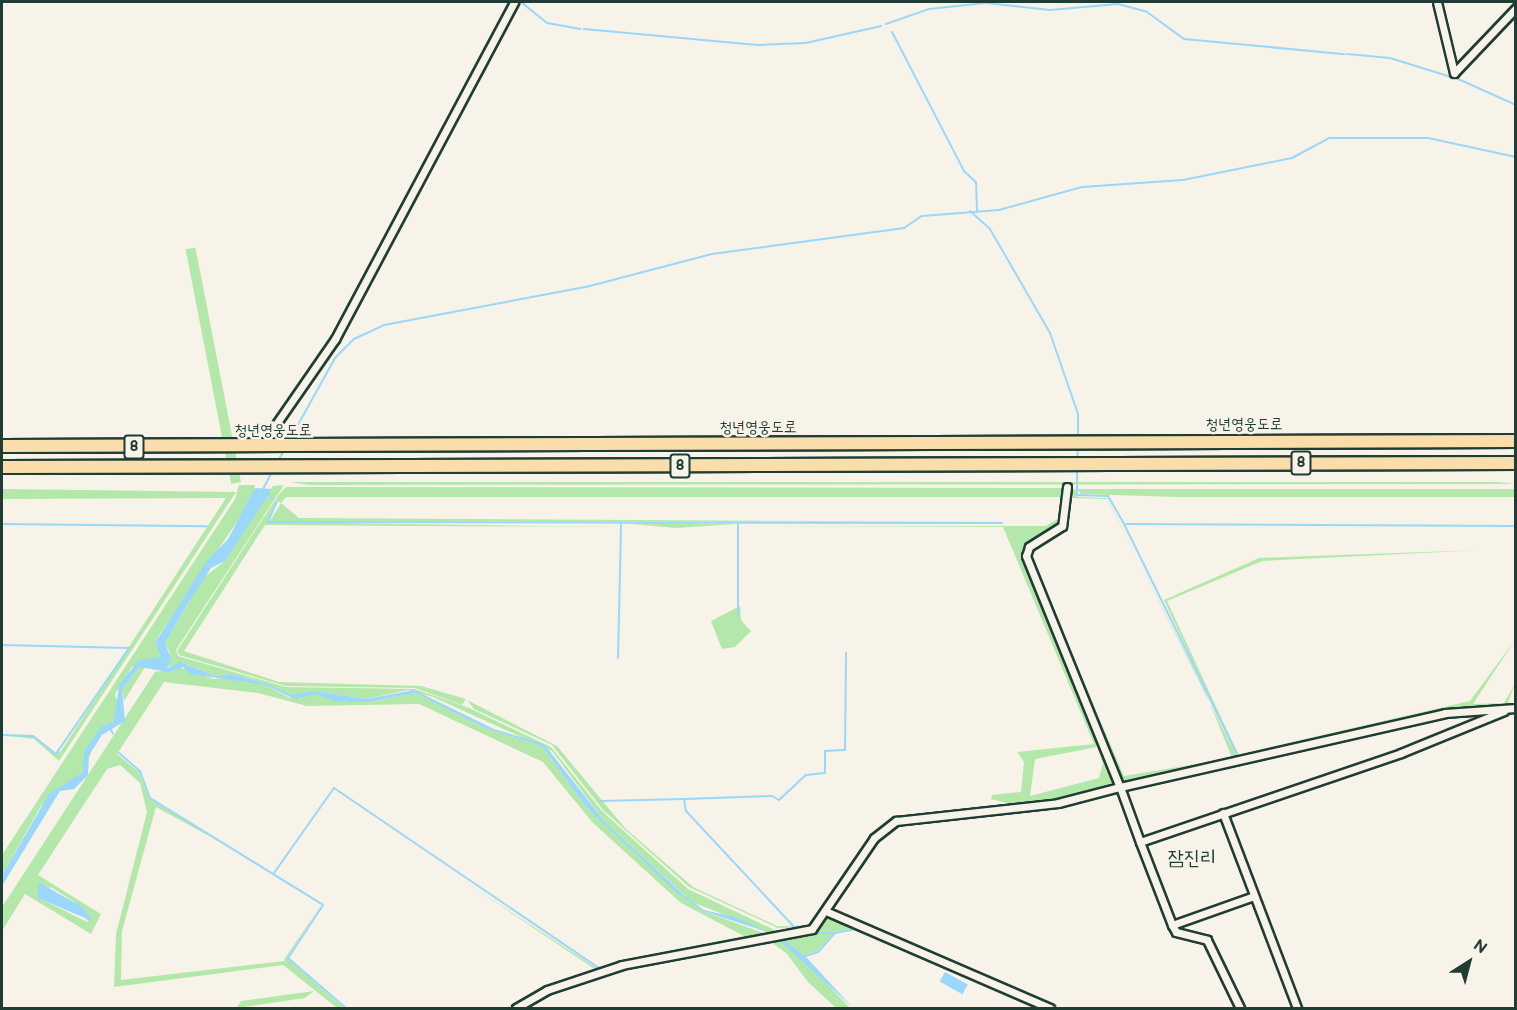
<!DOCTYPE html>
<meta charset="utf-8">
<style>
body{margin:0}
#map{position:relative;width:1517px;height:1010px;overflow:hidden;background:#f7f3e8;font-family:"Balsamiq Sans","Poor Story",sans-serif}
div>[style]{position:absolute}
.green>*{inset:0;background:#b4e8aa;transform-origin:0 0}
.water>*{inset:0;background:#9ad7fb;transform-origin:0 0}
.stream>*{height:2px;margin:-1px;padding:0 1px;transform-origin:1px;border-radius:1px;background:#9ad7fb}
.roads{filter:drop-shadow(2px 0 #1f3d34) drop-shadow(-2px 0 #1f3d34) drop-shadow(0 2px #1f3d34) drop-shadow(0 -2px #1f3d34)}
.minor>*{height:7px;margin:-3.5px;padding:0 3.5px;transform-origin:3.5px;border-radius:3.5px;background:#f7f3e8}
.motorway>*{height:12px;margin:-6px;padding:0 6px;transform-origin:6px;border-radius:6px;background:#f9deab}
span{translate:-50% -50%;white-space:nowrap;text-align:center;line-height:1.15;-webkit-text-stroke:5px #f7f3e8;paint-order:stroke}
.shield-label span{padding:2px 4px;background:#f7f3e8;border:2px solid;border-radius:4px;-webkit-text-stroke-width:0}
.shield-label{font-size:15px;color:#1f3d34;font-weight:700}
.street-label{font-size:16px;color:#1f3d34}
.quarter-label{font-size:20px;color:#1f3d34}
.frame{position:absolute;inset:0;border:3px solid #1f3d34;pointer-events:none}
.north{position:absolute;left:1439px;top:932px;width:60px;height:60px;-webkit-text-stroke:4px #f7f3e8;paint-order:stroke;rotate:36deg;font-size:16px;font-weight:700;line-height:24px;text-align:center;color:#1f3d34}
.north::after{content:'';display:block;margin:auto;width:21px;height:27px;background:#1f3d34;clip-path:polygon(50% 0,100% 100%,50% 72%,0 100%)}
</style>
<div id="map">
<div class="green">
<div style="left:241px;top:482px;width:10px;height:239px;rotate:169deg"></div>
<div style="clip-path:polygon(290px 482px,1498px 482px,1516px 484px,309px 485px)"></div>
<div style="clip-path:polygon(239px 485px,255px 485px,252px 500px,160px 634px,155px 643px,161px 657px,132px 667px,115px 694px,120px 710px,114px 722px,102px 726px,83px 772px,41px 806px,2px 875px,2px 855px,235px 499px)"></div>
<div style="clip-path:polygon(284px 485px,176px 650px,178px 656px,286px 687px,415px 689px,469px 708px,551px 747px,602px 811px,688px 889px,779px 932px,773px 934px,692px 902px,605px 822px,552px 751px,433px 697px,408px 690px,367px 699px,320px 692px,292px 695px,269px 684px,230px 674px,216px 676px,183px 663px,166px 667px,170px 653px,165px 643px,203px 578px,225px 561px,273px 486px)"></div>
<div style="clip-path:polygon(evenodd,286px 487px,1065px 488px,1059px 525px,1027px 545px,1024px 555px,1114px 782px,1061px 801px,1015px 805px,991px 799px,992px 795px,1021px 792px,1024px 762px,1017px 752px,1094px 744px,1003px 527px,740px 527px,1046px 526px,1059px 518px,1061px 497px,286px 497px,281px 503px,299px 518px,1002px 522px,270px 521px,281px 503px,276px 500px,268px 522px,620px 527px,265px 525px,184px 651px,279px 682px,421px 686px,466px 699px,462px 705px,415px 688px,286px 686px,179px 655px,177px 651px,260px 523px,280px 493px,286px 487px,1097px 747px,1103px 763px,1099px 778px,1030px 796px,1035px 759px,1097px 747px)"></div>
<div style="clip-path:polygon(2px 489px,236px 492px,59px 761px,34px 739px,2px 735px,33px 736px,56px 754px,61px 751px,226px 498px,2px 499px)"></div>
<div style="clip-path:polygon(evenodd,1068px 489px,1075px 489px,1078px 497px,1107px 498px,1236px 755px,1164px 600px,1259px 558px,1482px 550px,1262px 561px,1167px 601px,1239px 756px,1126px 782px,1119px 779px,1030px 562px,1032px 548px,1057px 531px,1068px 489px,1072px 498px,1107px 499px,1205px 691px,1232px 758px,1124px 776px,1031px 559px,1034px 547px,1065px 527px,1072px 498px)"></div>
<div style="clip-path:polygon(1077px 489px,1515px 489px,1516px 497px,1177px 497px,1081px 494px)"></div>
<div style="clip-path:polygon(622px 523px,660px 523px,736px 524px,676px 528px)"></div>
<div style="clip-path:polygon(740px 606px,741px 620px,751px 631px,735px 647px,722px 649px,711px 621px)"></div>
<div style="clip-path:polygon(1515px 640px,1473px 704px,1504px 703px,1515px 684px,1508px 702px,1515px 706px,1435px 711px,1244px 753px,1470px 701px)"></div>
<div style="clip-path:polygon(139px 667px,145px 667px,124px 701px,122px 690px)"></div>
<div style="clip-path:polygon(evenodd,179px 667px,214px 679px,234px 677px,266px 685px,290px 698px,316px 694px,369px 702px,415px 693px,485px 728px,542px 746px,586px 807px,676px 891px,703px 911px,769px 935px,621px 963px,505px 1008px,545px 985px,596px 970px,461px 879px,598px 969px,621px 960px,744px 936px,681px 903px,592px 822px,543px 762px,419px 704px,307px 706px,258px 693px,164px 682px,117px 754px,139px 772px,149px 798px,231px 848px,156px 807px,122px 931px,121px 980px,284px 961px,285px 958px,321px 905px,287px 958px,344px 1008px,337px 1008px,283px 965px,114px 987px,116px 934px,147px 812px,140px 783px,120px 765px,107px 769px,38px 875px,101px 914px,91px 934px,25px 894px,2px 931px,2px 907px,155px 672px,179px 667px,51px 887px,74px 902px,89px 923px,41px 899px,51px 887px)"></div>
<div style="clip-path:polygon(467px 700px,557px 746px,625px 828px,693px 887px,777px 926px,807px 927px,778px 928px,689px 887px,603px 810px,552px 745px,474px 709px)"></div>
<div style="clip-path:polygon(830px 914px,1047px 1008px,855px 928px,835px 932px,817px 951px,802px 956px,780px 937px,813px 931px)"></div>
<div style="clip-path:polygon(777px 938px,806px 962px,850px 1008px,836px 1008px,808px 982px,787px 954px,770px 941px)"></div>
<div style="clip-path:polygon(314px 991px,305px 998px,237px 1008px,241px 1001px)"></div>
</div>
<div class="water">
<div style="clip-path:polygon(255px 488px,272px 489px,225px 561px,211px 568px,187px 605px,165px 643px,171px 658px,167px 668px,180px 662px,216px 676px,230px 674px,269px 684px,292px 695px,314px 691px,367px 699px,414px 690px,494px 729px,544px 744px,605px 822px,685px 896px,704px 910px,734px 917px,773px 934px,703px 911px,675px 891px,586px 807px,542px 746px,485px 728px,415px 693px,369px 702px,335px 701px,316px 694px,294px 699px,266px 685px,190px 674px,183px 667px,169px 672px,139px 667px,122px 690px,125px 721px,102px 735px,89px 755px,88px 775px,74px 789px,60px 791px,2px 886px,2px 875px,49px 794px,83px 772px,84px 751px,102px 726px,114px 722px,119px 685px,138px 661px,161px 657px,155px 643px,206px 562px,228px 539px)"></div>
<div style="clip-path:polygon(38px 882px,84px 908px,92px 921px,38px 898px)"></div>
<div style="clip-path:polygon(780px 937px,807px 958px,853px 1008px,777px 938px)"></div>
<div style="left:945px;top:972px;width:26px;height:11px;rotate:29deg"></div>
</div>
<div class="stream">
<div style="left:521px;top:2px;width:33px;rotate:39deg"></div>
<div style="left:547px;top:23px;width:34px;rotate:10deg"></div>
<div style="left:886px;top:24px;width:46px;rotate:-19.2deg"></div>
<div style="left:929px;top:9px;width:57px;rotate:-6deg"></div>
<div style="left:986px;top:3px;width:64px;rotate:6.2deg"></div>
<div style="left:1050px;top:10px;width:68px;rotate:-5deg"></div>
<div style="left:1118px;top:4px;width:30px;rotate:15deg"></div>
<div style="left:1147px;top:12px;width:46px;rotate:36.1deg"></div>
<div style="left:1184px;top:39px;width:161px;rotate:5.4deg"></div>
<div style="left:584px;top:29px;width:174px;rotate:5.3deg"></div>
<div style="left:757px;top:45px;width:49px;rotate:-2.3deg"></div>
<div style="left:806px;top:43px;width:77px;rotate:-12.8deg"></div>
<div style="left:892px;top:32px;width:157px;rotate:62.6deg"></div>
<div style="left:964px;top:171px;width:16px;rotate:43deg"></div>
<div style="left:976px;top:182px;width:29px;rotate:88deg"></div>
<div style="left:1347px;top:54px;width:43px;rotate:5.3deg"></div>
<div style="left:1390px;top:58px;width:64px;rotate:17.3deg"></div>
<div style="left:1456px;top:78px;width:66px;rotate:24.2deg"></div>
<div style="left:970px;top:211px;width:27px;rotate:42deg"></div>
<div style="left:990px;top:229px;width:120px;rotate:60deg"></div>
<div style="left:1050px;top:333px;width:86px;rotate:70.9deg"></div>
<div style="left:1078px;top:414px;width:23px;rotate:90deg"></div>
<div style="left:289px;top:441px;width:95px;rotate:-61deg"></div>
<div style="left:335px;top:358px;width:27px;rotate:-45deg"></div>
<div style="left:354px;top:339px;width:33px;rotate:-25deg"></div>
<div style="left:384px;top:325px;width:206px;rotate:-10.7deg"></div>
<div style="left:586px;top:287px;width:130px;rotate:-14.7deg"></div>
<div style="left:712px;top:254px;width:194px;rotate:-7.7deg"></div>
<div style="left:904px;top:228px;width:22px;rotate:-34deg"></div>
<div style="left:922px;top:216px;width:77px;rotate:-4.5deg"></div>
<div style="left:999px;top:210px;width:86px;rotate:-15.5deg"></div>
<div style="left:1082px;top:187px;width:101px;rotate:-4deg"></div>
<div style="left:1183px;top:180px;width:111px;rotate:-11.4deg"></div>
<div style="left:1292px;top:158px;width:42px;rotate:-28.4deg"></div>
<div style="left:1329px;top:138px;width:99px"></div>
<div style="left:1428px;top:138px;width:90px;rotate:12.2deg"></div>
<div style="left:1077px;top:461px;width:16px;rotate:-86deg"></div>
<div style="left:277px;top:462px;width:15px;rotate:-58deg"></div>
<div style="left:1077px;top:469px;width:26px;rotate:90deg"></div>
<div style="left:1077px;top:495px;width:31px;rotate:2deg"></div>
<div style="left:1108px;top:496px;width:32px;rotate:60deg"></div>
<div style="left:1124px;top:524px;width:256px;rotate:63.8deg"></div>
<div style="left:263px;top:489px;width:21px;rotate:-62deg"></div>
<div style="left:267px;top:494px;width:6px;rotate:39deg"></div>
<div style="left:277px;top:501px;width:23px;rotate:113deg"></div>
<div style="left:268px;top:522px;width:734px;rotate:0.08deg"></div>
<div style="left:2px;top:524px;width:205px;rotate:0.6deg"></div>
<div style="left:738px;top:524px;width:90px;rotate:90deg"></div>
<div style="left:1126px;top:524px;width:390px;rotate:0.3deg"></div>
<div style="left:2px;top:645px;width:127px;rotate:1.4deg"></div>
<div style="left:129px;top:648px;width:129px;rotate:124.6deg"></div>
<div style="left:56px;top:754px;width:29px;rotate:-142deg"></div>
<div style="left:33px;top:736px;width:31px;rotate:-178deg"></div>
<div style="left:618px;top:658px;width:135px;rotate:-88.7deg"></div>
<div style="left:111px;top:730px;width:4px;rotate:63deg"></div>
<div style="left:119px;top:753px;width:28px;rotate:41deg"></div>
<div style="left:140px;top:771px;width:29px;rotate:70deg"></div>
<div style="left:150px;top:798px;width:203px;rotate:31.7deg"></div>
<div style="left:323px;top:905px;width:64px;rotate:123.4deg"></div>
<div style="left:288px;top:958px;width:77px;rotate:40.8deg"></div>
<div style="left:684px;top:799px;width:88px;rotate:-2deg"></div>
<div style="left:772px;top:796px;width:8px;rotate:30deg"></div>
<div style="left:779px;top:800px;width:37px;rotate:-43deg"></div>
<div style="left:806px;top:775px;width:19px;rotate:-6deg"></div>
<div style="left:825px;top:773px;width:22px;rotate:-90deg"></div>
<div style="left:825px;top:751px;width:20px;rotate:-3deg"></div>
<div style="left:845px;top:750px;width:97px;rotate:-89.4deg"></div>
<div style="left:600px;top:801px;width:84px;rotate:-1.4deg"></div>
<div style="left:684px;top:799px;width:12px;rotate:81deg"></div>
<div style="left:686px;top:811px;width:158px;rotate:47deg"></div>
<div style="left:794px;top:927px;width:14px;rotate:-4deg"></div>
<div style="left:274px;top:873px;width:104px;rotate:-54.8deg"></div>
<div style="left:334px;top:788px;width:320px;rotate:34.2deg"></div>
<div style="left:814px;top:933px;width:20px"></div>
<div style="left:802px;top:957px;width:17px;rotate:-17deg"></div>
<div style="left:818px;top:952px;width:25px;rotate:-48deg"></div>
<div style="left:835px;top:933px;width:20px;rotate:-11deg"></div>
<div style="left:855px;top:929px;width:201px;rotate:23.1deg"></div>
</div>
<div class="roads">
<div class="minor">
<div style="left:1437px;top:2px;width:73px;rotate:76.5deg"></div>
<div style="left:1454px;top:73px;width:90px;rotate:-46.4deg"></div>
<div style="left:274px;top:427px;width:107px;rotate:-55.3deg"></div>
<div style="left:335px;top:339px;width:382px;rotate:-62deg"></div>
<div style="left:1067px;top:487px;width:39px;rotate:97deg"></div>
<div style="left:1062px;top:526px;width:39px;rotate:148deg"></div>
<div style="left:1029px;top:547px;width:9px;rotate:108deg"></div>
<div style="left:1026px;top:556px;width:249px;rotate:67.9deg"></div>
<div style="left:1120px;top:787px;width:333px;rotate:-12.8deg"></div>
<div style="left:1445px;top:713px;width:71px;rotate:-4deg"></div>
<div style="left:1223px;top:813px;width:209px;rotate:69.2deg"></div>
<div style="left:1140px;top:842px;width:89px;rotate:68.9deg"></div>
<div style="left:1172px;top:925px;width:87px;rotate:-19.5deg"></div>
<div style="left:828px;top:912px;width:242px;rotate:23.4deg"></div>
<div style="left:1172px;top:925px;width:8px;rotate:60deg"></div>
<div style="left:1176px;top:932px;width:32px;rotate:14deg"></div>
<div style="left:1207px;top:940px;width:76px;rotate:64.1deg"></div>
<div style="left:516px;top:1008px;width:36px;rotate:-30deg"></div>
<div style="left:547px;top:990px;width:79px;rotate:-18.4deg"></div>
<div style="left:622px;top:965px;width:193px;rotate:-10.7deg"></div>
<div style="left:812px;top:929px;width:110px;rotate:-55.7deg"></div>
<div style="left:874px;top:838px;width:28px;rotate:-38deg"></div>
<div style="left:896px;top:821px;width:163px;rotate:-6.3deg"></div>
<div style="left:1058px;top:803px;width:64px;rotate:-14.5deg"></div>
<div style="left:1120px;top:787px;width:59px;rotate:70deg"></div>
<div style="left:1140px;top:842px;width:276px;rotate:-18.8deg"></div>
<div style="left:1401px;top:753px;width:111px;rotate:-22.2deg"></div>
</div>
<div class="motorway">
<div style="left:2px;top:446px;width:1514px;rotate:-0.19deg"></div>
<div style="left:2px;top:467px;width:1514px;rotate:-0.15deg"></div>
</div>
</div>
<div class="shield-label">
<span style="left:134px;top:447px">8</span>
<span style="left:1301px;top:463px">8</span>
<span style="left:680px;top:466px">8</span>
</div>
<div class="street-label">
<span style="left:1244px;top:425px">청년영웅도로</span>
<span style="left:758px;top:428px">청년영웅도로</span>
<span style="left:273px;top:431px">청년영웅도로</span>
</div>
<div class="quarter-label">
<span style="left:1192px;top:858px">잠진리</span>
</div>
<div class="frame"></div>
<div class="north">N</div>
</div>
